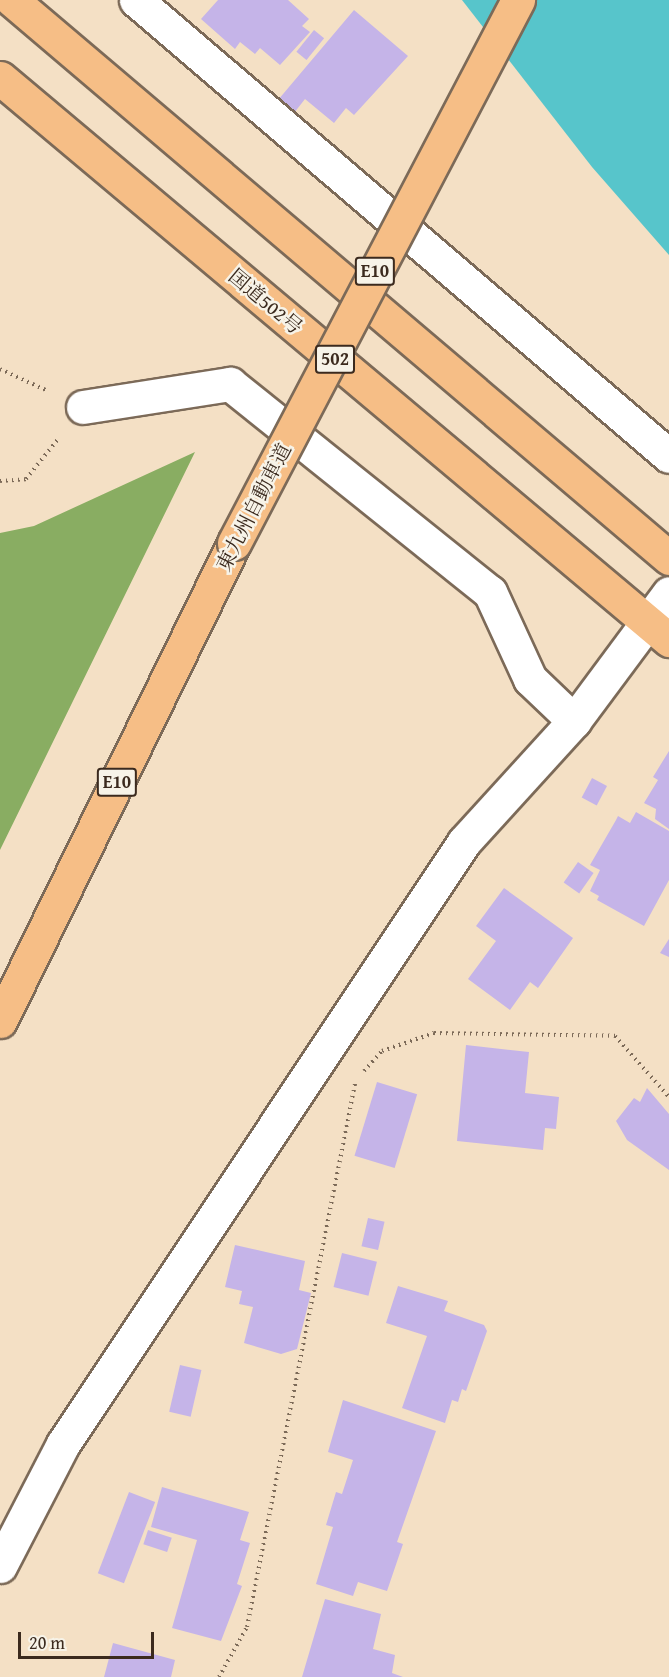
<!DOCTYPE html>
<meta charset="utf-8">
<style>
body{margin:0}
#map{position:relative;width:669px;height:1677px;overflow:hidden;background:#f4e0c5;font-family:"Gentium Book Plus","Noto Serif JP",serif}
div>[style]{position:absolute}
.forest>*{inset:0;background:#89ad62}
.water>*{inset:0;background:#57c5cb}
.building>*{inset:0;background:#c5b4e8;transform-origin:0 0}
.path>*{height:4px;margin-top:-2px;transform-origin:0;background:repeating-linear-gradient(90deg,#7c6a58 0 1.5px,transparent 0 6px)}
.roads{filter:drop-shadow(2px 0 #7c6a58) drop-shadow(-2px 0 #7c6a58) drop-shadow(0 2px #7c6a58) drop-shadow(0 -2px #7c6a58)}
.street>*{height:33px;margin:-16.5px;padding:0 16.5px;transform-origin:16.5px;border-radius:16.5px;background:#fff}
.highway>*{height:33px;margin:-16.5px;padding:0 16.5px;transform-origin:16.5px;border-radius:16.5px;background:#f6be86}
.bridges{filter:drop-shadow(2px 0 #7c6a58) drop-shadow(-2px 0 #7c6a58) drop-shadow(0 2px #7c6a58) drop-shadow(0 -2px #7c6a58)}
.highway-bridge>*{height:33px;margin:-16.5px;padding:0 16.5px;transform-origin:16.5px;border-radius:16.5px;background:#f6be86}
span{translate:-50% -50%;white-space:nowrap;text-align:center;line-height:1.15;-webkit-text-stroke:5px #f7f3e8;paint-order:stroke}
.shield-label span{padding:2px 4px;background:#f7f3e8;border:2px solid;border-radius:4px;-webkit-text-stroke-width:0}
.shield-label{font-size:18px;color:#3b2a1e;font-weight:700}
.street-label{font-size:20px;color:#3b2a1e}
.scale{position:absolute;left:18px;top:1632px;width:136px;height:27px;box-sizing:border-box;border:3px solid #3b2a1e;border-top:0;padding-left:8px;font-size:18px;line-height:21px;white-space:nowrap;color:#3b2a1e;-webkit-text-stroke:4px #f7f3e8;paint-order:stroke}
</style>
<div id="map">
<div class="forest">
<div style="clip-path:polygon(195px 452px,0 850px,0 533px,34px 526px)"></div>
</div>
<div class="water">
<div style="clip-path:polygon(462px 0,669px 0,669px 255px,592px 167px)"></div>
</div>
<div class="building">
<div style="clip-path:polygon(218px 0,288px 0,309px 19px,302px 26px,310px 32px,280px 65px,260px 48px,255px 54px,240px 42px,235px 49px,201px 19px)"></div>
<div style="clip-path:polygon(354px 10px,408px 56px,354px 115px,346px 108px,334px 123px,305px 99px,294px 113px,278px 100px)"></div>
<div style="left:314px;top:30px;width:13px;height:28px;rotate:39deg"></div>
<div style="clip-path:polygon(669px 751px,669px 829px,655px 819px,656px 809px,644px 803px,658px 780px,653px 777px)"></div>
<div style="left:592px;top:778px;width:17px;height:22px;rotate:28deg"></div>
<div style="clip-path:polygon(636px 812px,669px 831px,669px 880px,644px 926px,597px 900px,599px 896px,590px 891px,600px 870px,590px 865px,616px 820px,618px 816px,630px 823px)"></div>
<div style="left:578px;top:862px;width:19px;height:25px;rotate:35deg"></div>
<div style="clip-path:polygon(504px 888px,573px 938px,538px 988px,530px 982px,510px 1010px,468px 979px,496px 941px,476px 926px)"></div>
<div style="clip-path:polygon(669px 939px,669px 957px,660px 953px)"></div>
<div style="clip-path:polygon(466px 1045px,529px 1052px,525px 1093px,559px 1097px,556px 1129px,545px 1128px,543px 1150px,457px 1141px)"></div>
<div style="left:377px;top:1082px;width:42px;height:77px;rotate:17deg"></div>
<div style="clip-path:polygon(647px 1088px,669px 1114px,669px 1170px,627px 1140px,616px 1121px,634px 1098px,640px 1102px)"></div>
<div style="left:368px;top:1218px;width:17px;height:29px;rotate:13deg"></div>
<div style="clip-path:polygon(235px 1245px,305px 1261px,299px 1290px,311px 1293px,297px 1349px,281px 1354px,244px 1343px,253px 1307px,239px 1304px,242px 1291px,225px 1287px)"></div>
<div style="left:342px;top:1253px;width:36px;height:35px;rotate:14deg"></div>
<div style="clip-path:polygon(398px 1286px,448px 1301px,444px 1311px,484px 1325px,487px 1331px,466px 1391px,462px 1389px,458px 1402px,452px 1400px,445px 1423px,402px 1408px,427px 1336px,386px 1323px)"></div>
<div style="left:180px;top:1365px;width:22px;height:48px;rotate:13deg"></div>
<div style="clip-path:polygon(343px 1400px,436px 1431px,397px 1542px,403px 1544px,387px 1591px,358px 1582px,353px 1596px,316px 1584px,333px 1527px,326px 1525px,336px 1492px,342px 1494px,353px 1460px,328px 1452px)"></div>
<div style="clip-path:polygon(162px 1487px,249px 1512px,240px 1540px,250px 1543px,237px 1584px,242px 1586px,221px 1641px,172px 1628px,197px 1540px,151px 1527px)"></div>
<div style="left:129px;top:1492px;width:28px;height:87px;rotate:21deg"></div>
<div style="left:148px;top:1530px;width:25px;height:15px;rotate:18deg"></div>
<div style="clip-path:polygon(325px 1599px,381px 1614px,373px 1649px,395px 1655px,392px 1673px,403px 1677px,302px 1677px)"></div>
<div style="clip-path:polygon(113px 1643px,175px 1660px,171px 1677px,104px 1677px)"></div>
</div>
<div class="path">
<div style="left:0;top:369px;width:53px;rotate:24.6deg"></div>
<div style="left:0;top:481px;width:26px;rotate:-4deg"></div>
<div style="left:26px;top:479px;width:51px;rotate:-51.3deg"></div>
<div style="left:364px;top:1071px;width:27px;rotate:-48deg"></div>
<div style="left:382px;top:1051px;width:55px;rotate:-19.1deg"></div>
<div style="left:434px;top:1033px;width:181px;rotate:0.9deg"></div>
<div style="left:615px;top:1036px;width:81px;rotate:48.5deg"></div>
<div style="left:219px;top:1677px;width:57px;rotate:-60.8deg"></div>
<div style="left:247px;top:1627px;width:554px;rotate:-78.75deg"></div>
</div>
<div class="roads">
<div class="street">
<div style="left:136px;top:0;width:701px;rotate:40.55deg"></div>
<div style="left:83px;top:407px;width:149px;rotate:-8.9deg"></div>
<div style="left:230px;top:384px;width:333px;rotate:38.7deg"></div>
<div style="left:490px;top:592px;width:96px;rotate:65.3deg"></div>
<div style="left:530px;top:679px;width:61px;rotate:43.7deg"></div>
<div style="left:0;top:1566px;width:137px;rotate:-62.7deg"></div>
<div style="left:63px;top:1444px;width:723px;rotate:-56.33deg"></div>
<div style="left:464px;top:842px;width:164px;rotate:-47.7deg"></div>
<div style="left:574px;top:721px;width:159px;rotate:-53.4deg"></div>
</div>
<div class="highway">
<div style="left:12px;top:0;width:862px;rotate:40.34deg"></div>
<div style="left:0;top:78px;width:874px;rotate:40.03deg"></div>
<div style="left:0;top:1021px;width:532px;rotate:-63.92deg"></div>
</div>
</div>
<div class="bridges">
<div class="highway-bridge">
<div style="left:234px;top:543px;width:613px;rotate:-62.39deg"></div>
</div>
</div>
<div class="shield-label">
<span style="left:375px;top:271px">E10</span>
<span style="left:335px;top:359px">502</span>
<span style="left:117px;top:782px">E10</span>
</div>
<div class="street-label">
<span style="left:266px;top:301px;rotate:40deg">国道502号</span>
<span style="left:253px;top:507px;rotate:-63deg">東九州自動車道</span>
</div>
<div class="scale">20 m</div>
</div>
